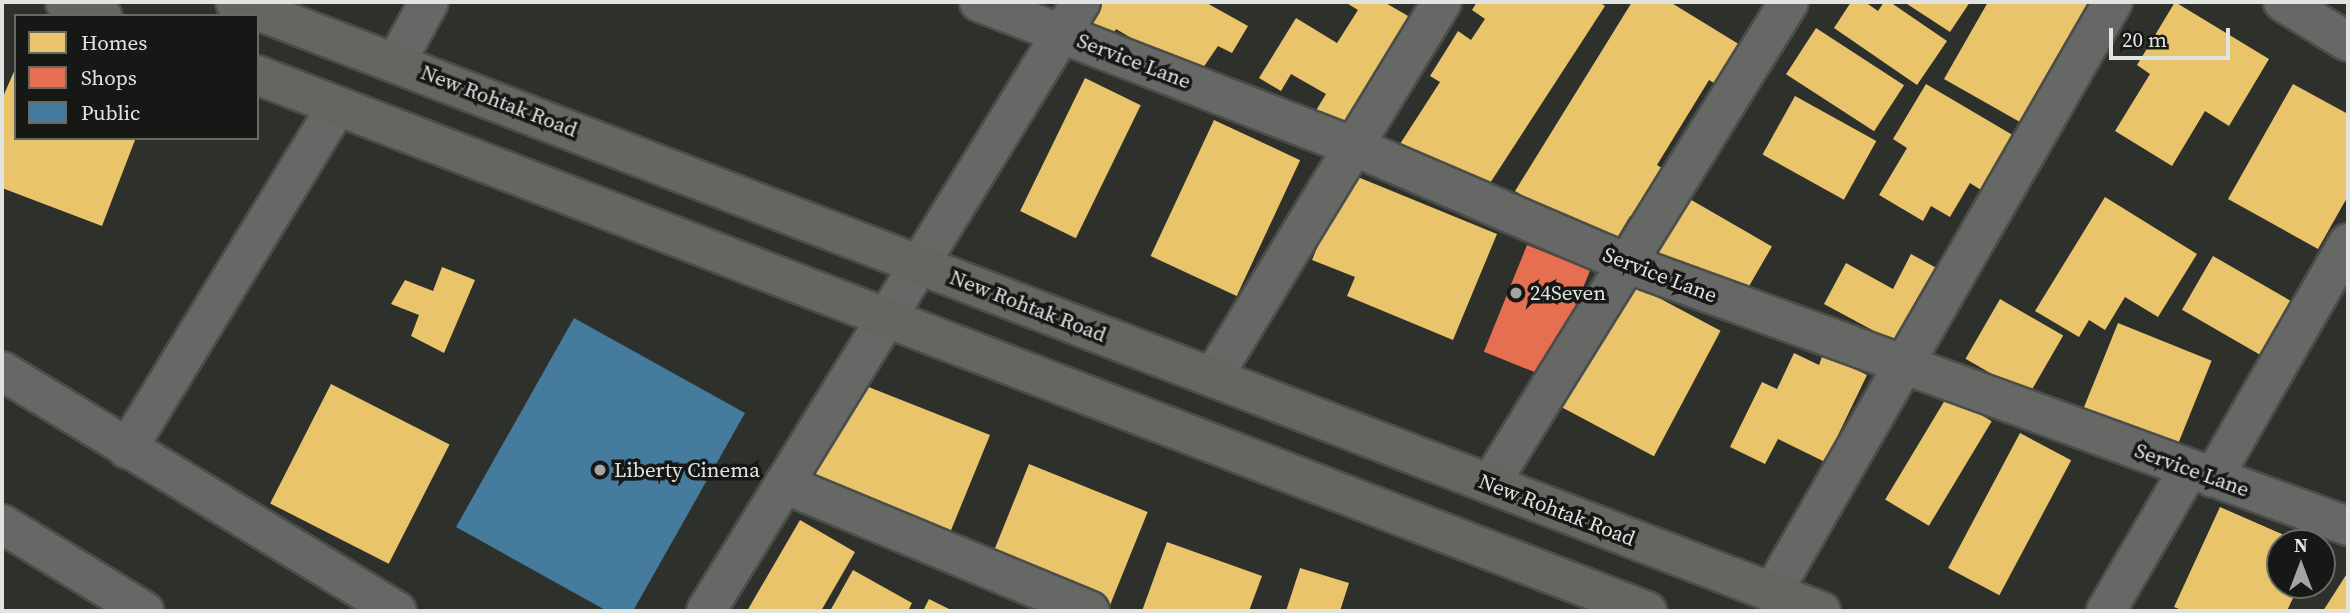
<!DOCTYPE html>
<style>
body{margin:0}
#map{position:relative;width:2350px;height:613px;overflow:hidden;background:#2e302c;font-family:"Source Serif 4",serif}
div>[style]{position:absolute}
.homes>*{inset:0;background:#e9c46a;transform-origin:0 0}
.shops>*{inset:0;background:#e76f51;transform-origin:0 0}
.public>*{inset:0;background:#457b9d}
.roads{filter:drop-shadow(2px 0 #4b4d4a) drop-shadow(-2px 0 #4b4d4a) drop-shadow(0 2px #4b4d4a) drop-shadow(0 -2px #4b4d4a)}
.minor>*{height:38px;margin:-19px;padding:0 19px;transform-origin:19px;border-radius:19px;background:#666865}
.major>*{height:38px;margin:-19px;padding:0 19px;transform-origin:19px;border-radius:19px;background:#64665f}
.dots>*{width:19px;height:19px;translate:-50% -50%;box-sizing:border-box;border:4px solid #161815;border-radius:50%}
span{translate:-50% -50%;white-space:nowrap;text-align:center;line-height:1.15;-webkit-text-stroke:7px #161815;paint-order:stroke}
.street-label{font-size:21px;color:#e2e4e1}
.poi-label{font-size:21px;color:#e2e4e1}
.left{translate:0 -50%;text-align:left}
.frame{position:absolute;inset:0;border:4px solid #e2e4e1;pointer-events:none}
.legend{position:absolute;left:14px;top:14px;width:245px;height:126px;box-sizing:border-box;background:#161815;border:2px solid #686a67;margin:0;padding:9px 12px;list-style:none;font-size:21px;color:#e2e4e1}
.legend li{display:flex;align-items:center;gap:14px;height:35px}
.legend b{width:35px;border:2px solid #686a67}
.north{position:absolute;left:2266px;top:529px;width:70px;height:70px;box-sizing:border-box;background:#161815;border:2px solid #686a67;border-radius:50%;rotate:0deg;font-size:19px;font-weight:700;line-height:28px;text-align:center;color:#e2e4e1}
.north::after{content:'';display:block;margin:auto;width:24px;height:32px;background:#a3a5a2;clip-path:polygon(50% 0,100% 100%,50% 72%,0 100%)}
.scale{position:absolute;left:2109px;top:28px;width:121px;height:32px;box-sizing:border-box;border:4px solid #e2e4e1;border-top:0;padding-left:9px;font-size:21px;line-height:24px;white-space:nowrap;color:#e2e4e1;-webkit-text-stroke:5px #161815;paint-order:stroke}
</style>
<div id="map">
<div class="homes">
<div style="clip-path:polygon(1099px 2px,1205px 2px,1248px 26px,1232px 53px,1218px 46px,1196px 78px,1128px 47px,1133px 39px,1116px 29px,1111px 38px,1086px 24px)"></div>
<div style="clip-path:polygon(1345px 2px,1384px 2px,1415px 20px,1406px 36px,1400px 33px,1388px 52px,1394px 55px,1348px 131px,1315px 112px,1326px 94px,1291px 74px,1281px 91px,1259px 78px,1296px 18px,1337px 43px,1358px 10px)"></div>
<div style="clip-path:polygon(1477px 2px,1599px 2px,1605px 6px,1481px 197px,1400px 144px,1440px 82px,1430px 76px,1458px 31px,1471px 40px,1485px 19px,1472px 10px)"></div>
<div style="clip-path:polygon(1632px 2px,1670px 2px,1750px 51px,1726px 90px,1709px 80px,1657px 165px,1673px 175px,1643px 224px,1630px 216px,1611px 248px,1515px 191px)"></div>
<div style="clip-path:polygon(1851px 2px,1865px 2px,1878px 11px,1884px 2px,1890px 2px,1947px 41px,1917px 85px,1834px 28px)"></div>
<div style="clip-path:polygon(1904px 2px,1970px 2px,1950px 32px)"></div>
<div style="clip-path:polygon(1988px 2px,2106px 2px,2034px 130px,1944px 79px)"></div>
<div style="clip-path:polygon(2175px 2px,2269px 59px,2229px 126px,2205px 111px,2172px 166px,2115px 131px,2150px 74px,2137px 65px)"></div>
<div style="left:1816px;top:28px;width:105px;height:55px;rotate:33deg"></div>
<div style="clip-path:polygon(16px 67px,16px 138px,135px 140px,102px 226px,2px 188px,2px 99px)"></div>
<div style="left:1085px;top:78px;width:62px;height:148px;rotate:26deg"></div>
<div style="clip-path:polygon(1926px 84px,2016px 137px,1984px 192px,1970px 183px,1950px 217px,1931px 206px,1923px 221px,1879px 195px,1907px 148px,1893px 139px)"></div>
<div style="clip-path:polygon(2293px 84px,2348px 114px,2348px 196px,2318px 249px,2228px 199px)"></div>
<div style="left:1795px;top:96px;width:93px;height:67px;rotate:29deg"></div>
<div style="left:1214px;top:120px;width:95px;height:150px;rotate:25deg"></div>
<div style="clip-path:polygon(1348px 173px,1497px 234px,1453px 340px,1347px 296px,1355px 277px,1312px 260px)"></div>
<div style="left:1681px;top:194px;width:105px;height:63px;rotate:30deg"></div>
<div style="clip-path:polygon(2105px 197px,2197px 254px,2158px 317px,2125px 297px,2105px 330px,2089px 320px,2079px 337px,2035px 311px)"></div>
<div style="clip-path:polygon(1911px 254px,1942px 271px,1902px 346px,1824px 304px,1846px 263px,1893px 289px)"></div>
<div style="left:2213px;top:256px;width:106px;height:62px;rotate:30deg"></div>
<div style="clip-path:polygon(442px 267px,475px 280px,444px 353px,411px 336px,419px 315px,391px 304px,405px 280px,433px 291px)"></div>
<div style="left:1627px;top:281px;width:106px;height:142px;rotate:28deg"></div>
<div style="left:2000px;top:299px;width:73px;height:69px;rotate:30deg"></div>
<div style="left:2118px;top:323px;width:101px;height:96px;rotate:22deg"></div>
<div style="clip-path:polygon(1794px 353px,1819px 365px,1823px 354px,1867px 375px,1825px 462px,1778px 439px,1765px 464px,1730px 447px,1762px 382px,1777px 389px)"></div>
<div style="left:331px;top:384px;width:133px;height:134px;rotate:27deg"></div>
<div style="clip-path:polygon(861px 384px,990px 435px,947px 540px,797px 484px)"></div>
<div style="left:1948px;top:395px;width:51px;height:122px;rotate:31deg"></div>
<div style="left:2020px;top:433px;width:58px;height:153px;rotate:28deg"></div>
<div style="left:1029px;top:464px;width:128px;height:108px;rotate:22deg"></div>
<div style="clip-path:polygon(2220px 507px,2302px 543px,2280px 543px,2280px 585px,2299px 585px,2287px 611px,2184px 611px,2174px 607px)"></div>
<div style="clip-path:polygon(800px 520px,855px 552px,821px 611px,747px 611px)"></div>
<div style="clip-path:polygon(1167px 542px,1262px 576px,1249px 611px,1142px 611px)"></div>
<div style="clip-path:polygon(1300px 568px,1349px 583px,1340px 611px,1286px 611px)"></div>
<div style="clip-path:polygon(853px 570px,912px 603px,908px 611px,830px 611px)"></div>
<div style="clip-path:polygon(2348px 572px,2348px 611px,2323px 611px)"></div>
<div style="clip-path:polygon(929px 599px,953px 611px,923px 611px)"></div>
</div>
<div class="shops">
<div style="left:1527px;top:245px;width:68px;height:115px;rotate:22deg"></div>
</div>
<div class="public">
<div style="clip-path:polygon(574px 318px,745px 413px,633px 611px,607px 611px,456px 527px)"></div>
</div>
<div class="roads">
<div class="minor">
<div style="left:979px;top:2px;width:401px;rotate:21.1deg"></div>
<div style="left:1353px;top:146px;width:299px;rotate:23.2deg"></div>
<div style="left:1628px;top:264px;width:766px;rotate:20deg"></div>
<div style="left:2283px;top:2px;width:76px;rotate:31.6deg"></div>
<div style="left:396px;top:62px;width:68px;rotate:-61.2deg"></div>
<div style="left:2px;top:371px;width:462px;rotate:31.3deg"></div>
<div style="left:1213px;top:377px;width:439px;rotate:-58.6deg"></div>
<div style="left:127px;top:449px;width:402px;rotate:-58.5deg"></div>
<div style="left:2213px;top:478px;width:271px;rotate:-60.1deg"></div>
<div style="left:784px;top:484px;width:331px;rotate:22.5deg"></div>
<div style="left:1490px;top:484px;width:567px;rotate:-58.19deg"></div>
<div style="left:2px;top:524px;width:167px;rotate:31.5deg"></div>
<div style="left:1772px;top:593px;width:682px;rotate:-60.02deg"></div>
<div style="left:706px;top:611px;width:715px;rotate:-58.38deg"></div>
<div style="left:2106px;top:611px;width:164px;rotate:-59.7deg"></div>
</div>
<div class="major">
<div style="left:65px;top:2px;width:40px;rotate:21deg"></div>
<div style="left:235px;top:2px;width:1699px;rotate:21.01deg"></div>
<div style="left:257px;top:75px;width:1490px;rotate:21.09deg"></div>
</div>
</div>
<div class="dots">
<div style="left:1516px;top:293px;background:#a3a5a2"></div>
<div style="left:600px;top:470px;background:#a3a5a2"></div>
</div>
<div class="street-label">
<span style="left:1134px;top:61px;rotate:21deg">Service Lane</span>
<span style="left:499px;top:101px;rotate:21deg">New Rohtak Road</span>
<span style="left:1660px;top:275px;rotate:21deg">Service Lane</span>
<span style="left:1028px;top:306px;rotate:21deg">New Rohtak Road</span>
<span style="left:2192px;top:470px;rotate:20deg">Service Lane</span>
<span style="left:1557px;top:510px;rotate:21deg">New Rohtak Road</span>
</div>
<div class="poi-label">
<span class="left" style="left:1530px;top:293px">24Seven</span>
<span class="left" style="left:614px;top:470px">Liberty Cinema</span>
</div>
<div class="frame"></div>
<ul class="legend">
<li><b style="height:19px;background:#e9c46a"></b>Homes</li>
<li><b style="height:19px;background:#e76f51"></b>Shops</li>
<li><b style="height:19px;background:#457b9d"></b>Public</li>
</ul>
<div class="north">N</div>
<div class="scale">20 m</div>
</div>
